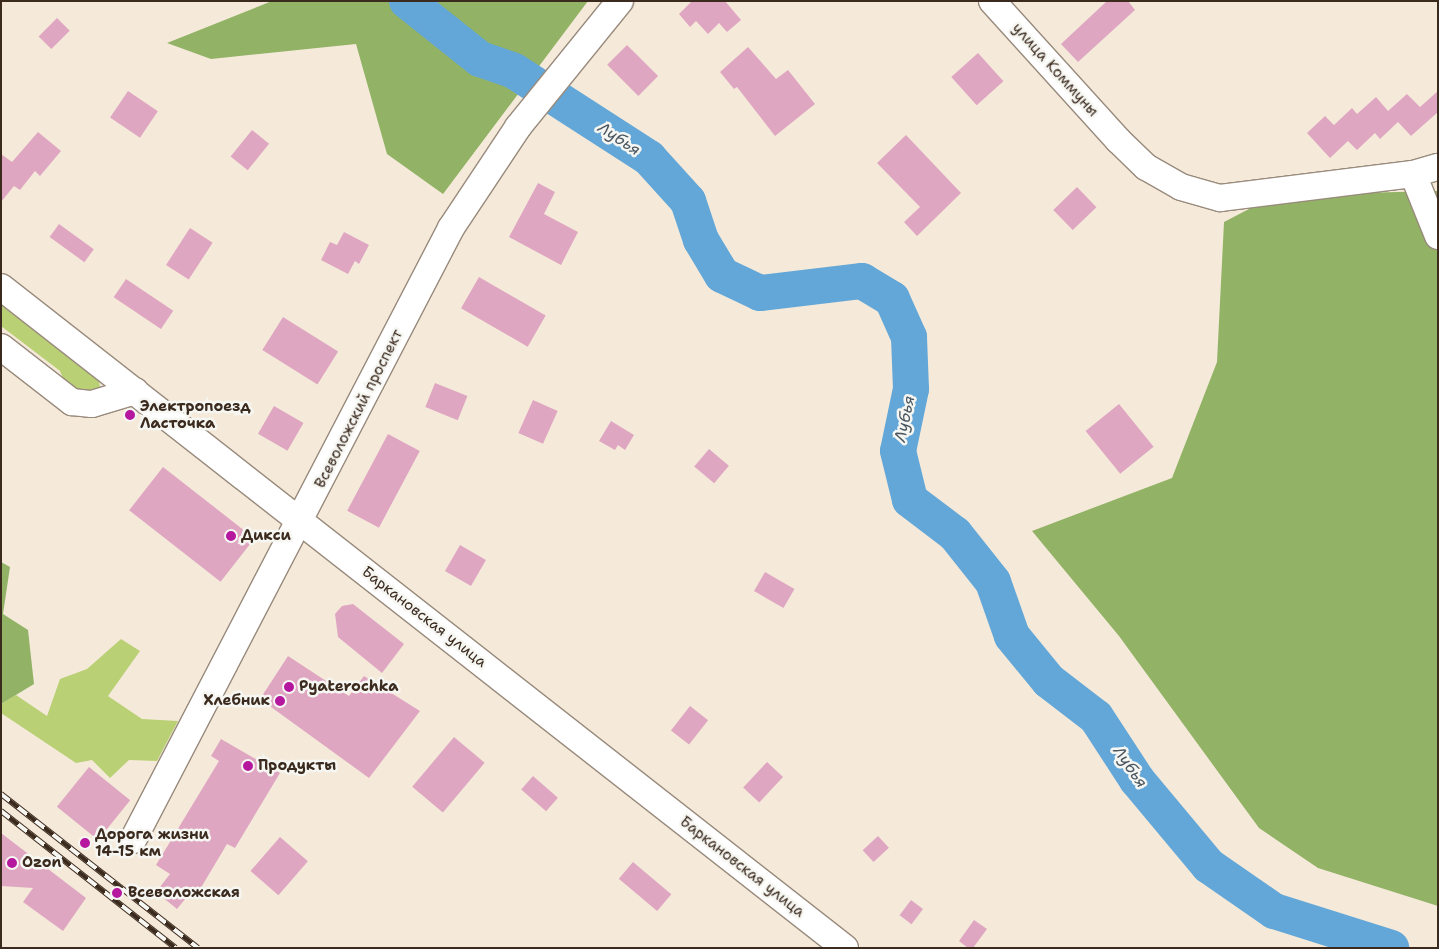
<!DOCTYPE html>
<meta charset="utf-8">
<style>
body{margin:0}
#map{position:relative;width:1439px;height:949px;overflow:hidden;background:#f5eada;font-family:"Shantell Sans",sans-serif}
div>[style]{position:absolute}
.green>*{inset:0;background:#b9d075}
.forest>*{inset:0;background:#92b266}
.river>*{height:36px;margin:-18px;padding:0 18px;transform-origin:18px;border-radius:18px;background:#63a7d8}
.building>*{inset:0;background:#dfa6c2;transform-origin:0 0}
.roads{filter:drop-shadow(1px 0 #988a7c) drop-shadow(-1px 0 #988a7c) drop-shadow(0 1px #988a7c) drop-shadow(0 -1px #988a7c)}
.minor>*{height:26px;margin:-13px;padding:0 13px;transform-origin:13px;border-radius:13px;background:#fff}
.rail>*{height:5.5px;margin-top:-2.75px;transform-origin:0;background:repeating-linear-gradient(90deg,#f6f6f2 0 11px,#3b2a1e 0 22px);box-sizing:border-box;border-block:1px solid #3b2a1e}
.dots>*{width:14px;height:14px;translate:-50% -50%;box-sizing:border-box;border:2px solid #f6f6f2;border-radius:50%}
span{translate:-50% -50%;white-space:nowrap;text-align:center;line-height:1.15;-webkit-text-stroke:5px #f6f6f2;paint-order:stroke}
.street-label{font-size:15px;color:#3b2a1e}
.poi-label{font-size:15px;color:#3b2a1e;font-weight:700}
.left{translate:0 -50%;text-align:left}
.right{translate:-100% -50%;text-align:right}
.water-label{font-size:16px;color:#49565f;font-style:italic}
.frame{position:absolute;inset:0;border:2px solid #3b2a1e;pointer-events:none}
</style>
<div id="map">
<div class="green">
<div style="clip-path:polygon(1px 305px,99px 381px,100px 387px,96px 392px,84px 396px,66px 386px,60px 371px,1px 326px)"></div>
<div style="clip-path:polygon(121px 639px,140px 651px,108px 696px,142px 719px,178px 721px,157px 761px,129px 760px,110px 778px,92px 760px,76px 763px,1px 713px,1px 704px,16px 695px,47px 716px,60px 679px,87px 669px)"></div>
</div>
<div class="forest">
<div style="clip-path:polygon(272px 1px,588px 1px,443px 194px,387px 154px,356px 44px,211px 59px,167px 43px)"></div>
<div style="clip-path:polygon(1438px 191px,1438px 906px,1318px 868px,1259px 828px,1119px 636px,1032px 531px,1172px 478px,1217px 362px,1224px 222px,1276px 195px)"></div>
<div style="clip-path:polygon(1px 562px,10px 567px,3px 614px,28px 630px,34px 684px,1px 704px)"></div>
</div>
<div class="river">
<div style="left:407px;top:1px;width:93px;rotate:38.5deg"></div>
<div style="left:480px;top:59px;width:36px;rotate:19deg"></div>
<div style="left:514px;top:71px;width:161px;rotate:32.8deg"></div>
<div style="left:649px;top:158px;width:58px;rotate:47.8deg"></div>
<div style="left:688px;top:201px;width:41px;rotate:71.6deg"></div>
<div style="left:701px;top:240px;width:41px;rotate:59deg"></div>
<div style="left:722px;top:275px;width:42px;rotate:25.3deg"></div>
<div style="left:760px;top:293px;width:103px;rotate:-6.7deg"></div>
<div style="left:862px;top:281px;width:35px;rotate:31deg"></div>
<div style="left:892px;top:299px;width:42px;rotate:65.9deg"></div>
<div style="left:909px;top:337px;width:52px;rotate:87.8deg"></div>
<div style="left:911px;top:389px;width:63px;rotate:101.8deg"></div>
<div style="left:898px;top:451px;width:50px;rotate:76.2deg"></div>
<div style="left:910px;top:500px;width:56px;rotate:37.1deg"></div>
<div style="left:955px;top:534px;width:61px;rotate:51.6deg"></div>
<div style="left:993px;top:582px;width:57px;rotate:70.6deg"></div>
<div style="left:1012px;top:636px;width:58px;rotate:50.6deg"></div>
<div style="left:1049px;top:681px;width:59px;rotate:37.5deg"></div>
<div style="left:1096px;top:717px;width:75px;rotate:56.9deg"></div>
<div style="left:1137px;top:780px;width:112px;rotate:50.1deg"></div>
<div style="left:1209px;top:866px;width:79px;rotate:34.7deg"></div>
<div style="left:1274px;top:911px;width:123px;rotate:17.5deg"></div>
</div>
<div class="building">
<div style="clip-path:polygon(692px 1px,725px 1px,741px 20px,727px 32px,719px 23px,708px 34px,696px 21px,690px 27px,679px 14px)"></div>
<div style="clip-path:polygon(1107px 1px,1128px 1px,1135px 10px,1078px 62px,1061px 44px)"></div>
<div style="left:57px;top:18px;width:18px;height:26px;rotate:45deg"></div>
<div style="left:627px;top:45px;width:44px;height:28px;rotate:45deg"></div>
<div style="clip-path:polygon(748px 47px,776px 79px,788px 70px,815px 104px,775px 136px,737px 87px,734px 89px,720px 72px)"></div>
<div style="left:978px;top:53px;width:38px;height:36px;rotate:48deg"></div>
<div style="left:128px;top:91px;width:36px;height:32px;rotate:34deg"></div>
<div style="clip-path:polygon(1438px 91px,1438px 112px,1411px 136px,1398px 122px,1380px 139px,1375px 133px,1357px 150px,1348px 141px,1330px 158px,1307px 133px,1325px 116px,1334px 125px,1352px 108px,1357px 114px,1376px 97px,1388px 111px,1407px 94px,1420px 107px)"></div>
<div style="left:252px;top:130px;width:22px;height:34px;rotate:39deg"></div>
<div style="clip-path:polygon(38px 132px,61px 151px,40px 176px,35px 171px,20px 190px,14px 186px,1px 202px,1px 154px,12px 162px)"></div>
<div style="clip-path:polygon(906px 135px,961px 193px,917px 236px,904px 222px,920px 207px,877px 163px)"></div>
<div style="clip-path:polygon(538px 183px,555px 192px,544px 214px,578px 232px,561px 265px,509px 237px)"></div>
<div style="left:1077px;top:187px;width:28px;height:33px;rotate:46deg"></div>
<div style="left:59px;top:224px;width:43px;height:16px;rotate:36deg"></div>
<div style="left:190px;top:228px;width:27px;height:44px;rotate:33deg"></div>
<div style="clip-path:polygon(344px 232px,369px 245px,359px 264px,355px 261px,348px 274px,321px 260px,330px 242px,337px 245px)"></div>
<div style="left:479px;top:277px;width:77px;height:36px;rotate:30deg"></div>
<div style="left:126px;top:279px;width:57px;height:22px;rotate:34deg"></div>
<div style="left:283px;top:317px;width:65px;height:39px;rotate:32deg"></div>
<div style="left:435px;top:383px;width:35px;height:26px;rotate:22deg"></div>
<div style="left:533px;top:400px;width:27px;height:36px;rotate:24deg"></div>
<div style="left:1119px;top:404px;width:55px;height:43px;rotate:51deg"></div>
<div style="left:274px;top:406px;width:34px;height:32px;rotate:30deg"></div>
<div style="clip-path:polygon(611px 421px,634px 435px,625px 450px,618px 445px,615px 450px,599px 441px)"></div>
<div style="left:388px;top:434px;width:36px;height:87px;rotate:28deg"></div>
<div style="left:709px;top:449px;width:26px;height:23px;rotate:40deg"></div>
<div style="left:163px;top:467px;width:116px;height:55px;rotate:38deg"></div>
<div style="left:460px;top:545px;width:30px;height:30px;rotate:30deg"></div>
<div style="left:765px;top:572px;width:34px;height:22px;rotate:30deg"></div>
<div style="clip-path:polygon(353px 604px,404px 644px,382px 673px,338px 637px,335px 614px,342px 606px)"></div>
<div style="clip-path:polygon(288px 656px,349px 696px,364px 676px,420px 711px,369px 778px,260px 699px)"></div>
<div style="left:690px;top:706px;width:23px;height:31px;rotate:38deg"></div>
<div style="left:454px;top:737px;width:40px;height:65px;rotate:40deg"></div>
<div style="clip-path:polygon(221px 739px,280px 773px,235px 848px,227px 844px,199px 891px,194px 888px,177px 909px,156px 892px,170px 874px,156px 865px,219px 761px,211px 756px)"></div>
<div style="left:767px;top:762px;width:22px;height:35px;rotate:43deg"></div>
<div style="left:89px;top:767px;width:53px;height:51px;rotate:39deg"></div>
<div style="left:533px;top:776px;width:33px;height:18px;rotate:41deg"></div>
<div style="clip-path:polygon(1px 833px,86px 898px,63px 931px,23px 902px,33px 888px,1px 886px)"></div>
<div style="left:878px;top:836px;width:16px;height:21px;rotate:47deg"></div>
<div style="left:280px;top:837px;width:37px;height:45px;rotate:41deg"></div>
<div style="left:633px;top:862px;width:50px;height:22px;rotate:40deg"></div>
<div style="left:911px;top:900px;width:15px;height:19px;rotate:37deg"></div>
<div style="clip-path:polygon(974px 920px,987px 929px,973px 948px,968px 948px,959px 941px)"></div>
</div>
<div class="roads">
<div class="minor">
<div style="left:992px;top:1px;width:188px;rotate:47.8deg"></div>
<div style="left:1118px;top:140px;width:39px;rotate:44deg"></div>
<div style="left:1146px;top:167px;width:40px;rotate:29.7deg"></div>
<div style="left:1181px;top:187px;width:41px;rotate:15.8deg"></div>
<div style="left:1220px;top:198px;width:194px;rotate:-7.1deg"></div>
<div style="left:1413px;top:174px;width:26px;rotate:-16deg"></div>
<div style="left:1413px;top:174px;width:67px;rotate:68deg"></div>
<div style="left:1px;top:287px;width:1072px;rotate:38.07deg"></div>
<div style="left:1px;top:347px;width:90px;rotate:37.8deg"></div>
<div style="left:72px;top:402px;width:20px;rotate:6deg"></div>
<div style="left:92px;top:404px;width:45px;rotate:-16.8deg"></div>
<div style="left:133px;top:840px;width:690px;rotate:-62.54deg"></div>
<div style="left:451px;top:228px;width:121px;rotate:-56.4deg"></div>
<div style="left:518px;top:127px;width:162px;rotate:-51deg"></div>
</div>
</div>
<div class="rail">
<div style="left:1px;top:794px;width:250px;rotate:38deg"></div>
<div style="left:1px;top:811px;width:222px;rotate:38.1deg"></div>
</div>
<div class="dots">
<div style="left:130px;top:415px;background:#b5179e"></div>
<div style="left:231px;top:536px;background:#b5179e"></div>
<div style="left:289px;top:687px;background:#b5179e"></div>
<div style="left:280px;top:701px;background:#b5179e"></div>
<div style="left:248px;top:766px;background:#b5179e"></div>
<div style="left:85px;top:843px;background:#b5179e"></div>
<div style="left:12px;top:863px;background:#b5179e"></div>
<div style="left:117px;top:893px;background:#b5179e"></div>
</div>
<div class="street-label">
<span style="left:1055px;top:70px;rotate:48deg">улица Коммуны</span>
<span style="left:359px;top:409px;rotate:-63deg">Всеволожский проспект</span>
<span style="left:424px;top:617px;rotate:38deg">Баркановская улица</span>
<span style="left:742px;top:867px;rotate:38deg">Баркановская улица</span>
</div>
<div class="poi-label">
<span class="left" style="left:140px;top:415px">Электропоезд<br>Ласточка</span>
<span class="left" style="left:241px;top:536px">Дикси</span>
<span class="left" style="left:299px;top:687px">Pyaterochka</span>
<span class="right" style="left:270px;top:701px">Хлебник</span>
<span class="left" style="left:258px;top:766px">Продукты</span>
<span class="left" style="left:95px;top:843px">Дорога жизни<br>14-15 км</span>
<span class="left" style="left:22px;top:863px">Ozon</span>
<span class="left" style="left:128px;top:893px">Всеволожская</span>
</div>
<div class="water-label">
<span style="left:619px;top:139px;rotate:33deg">Лубья</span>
<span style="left:905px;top:419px;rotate:-78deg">Лубья</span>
<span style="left:1130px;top:767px;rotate:55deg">Лубья</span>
</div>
<div class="frame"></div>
</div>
